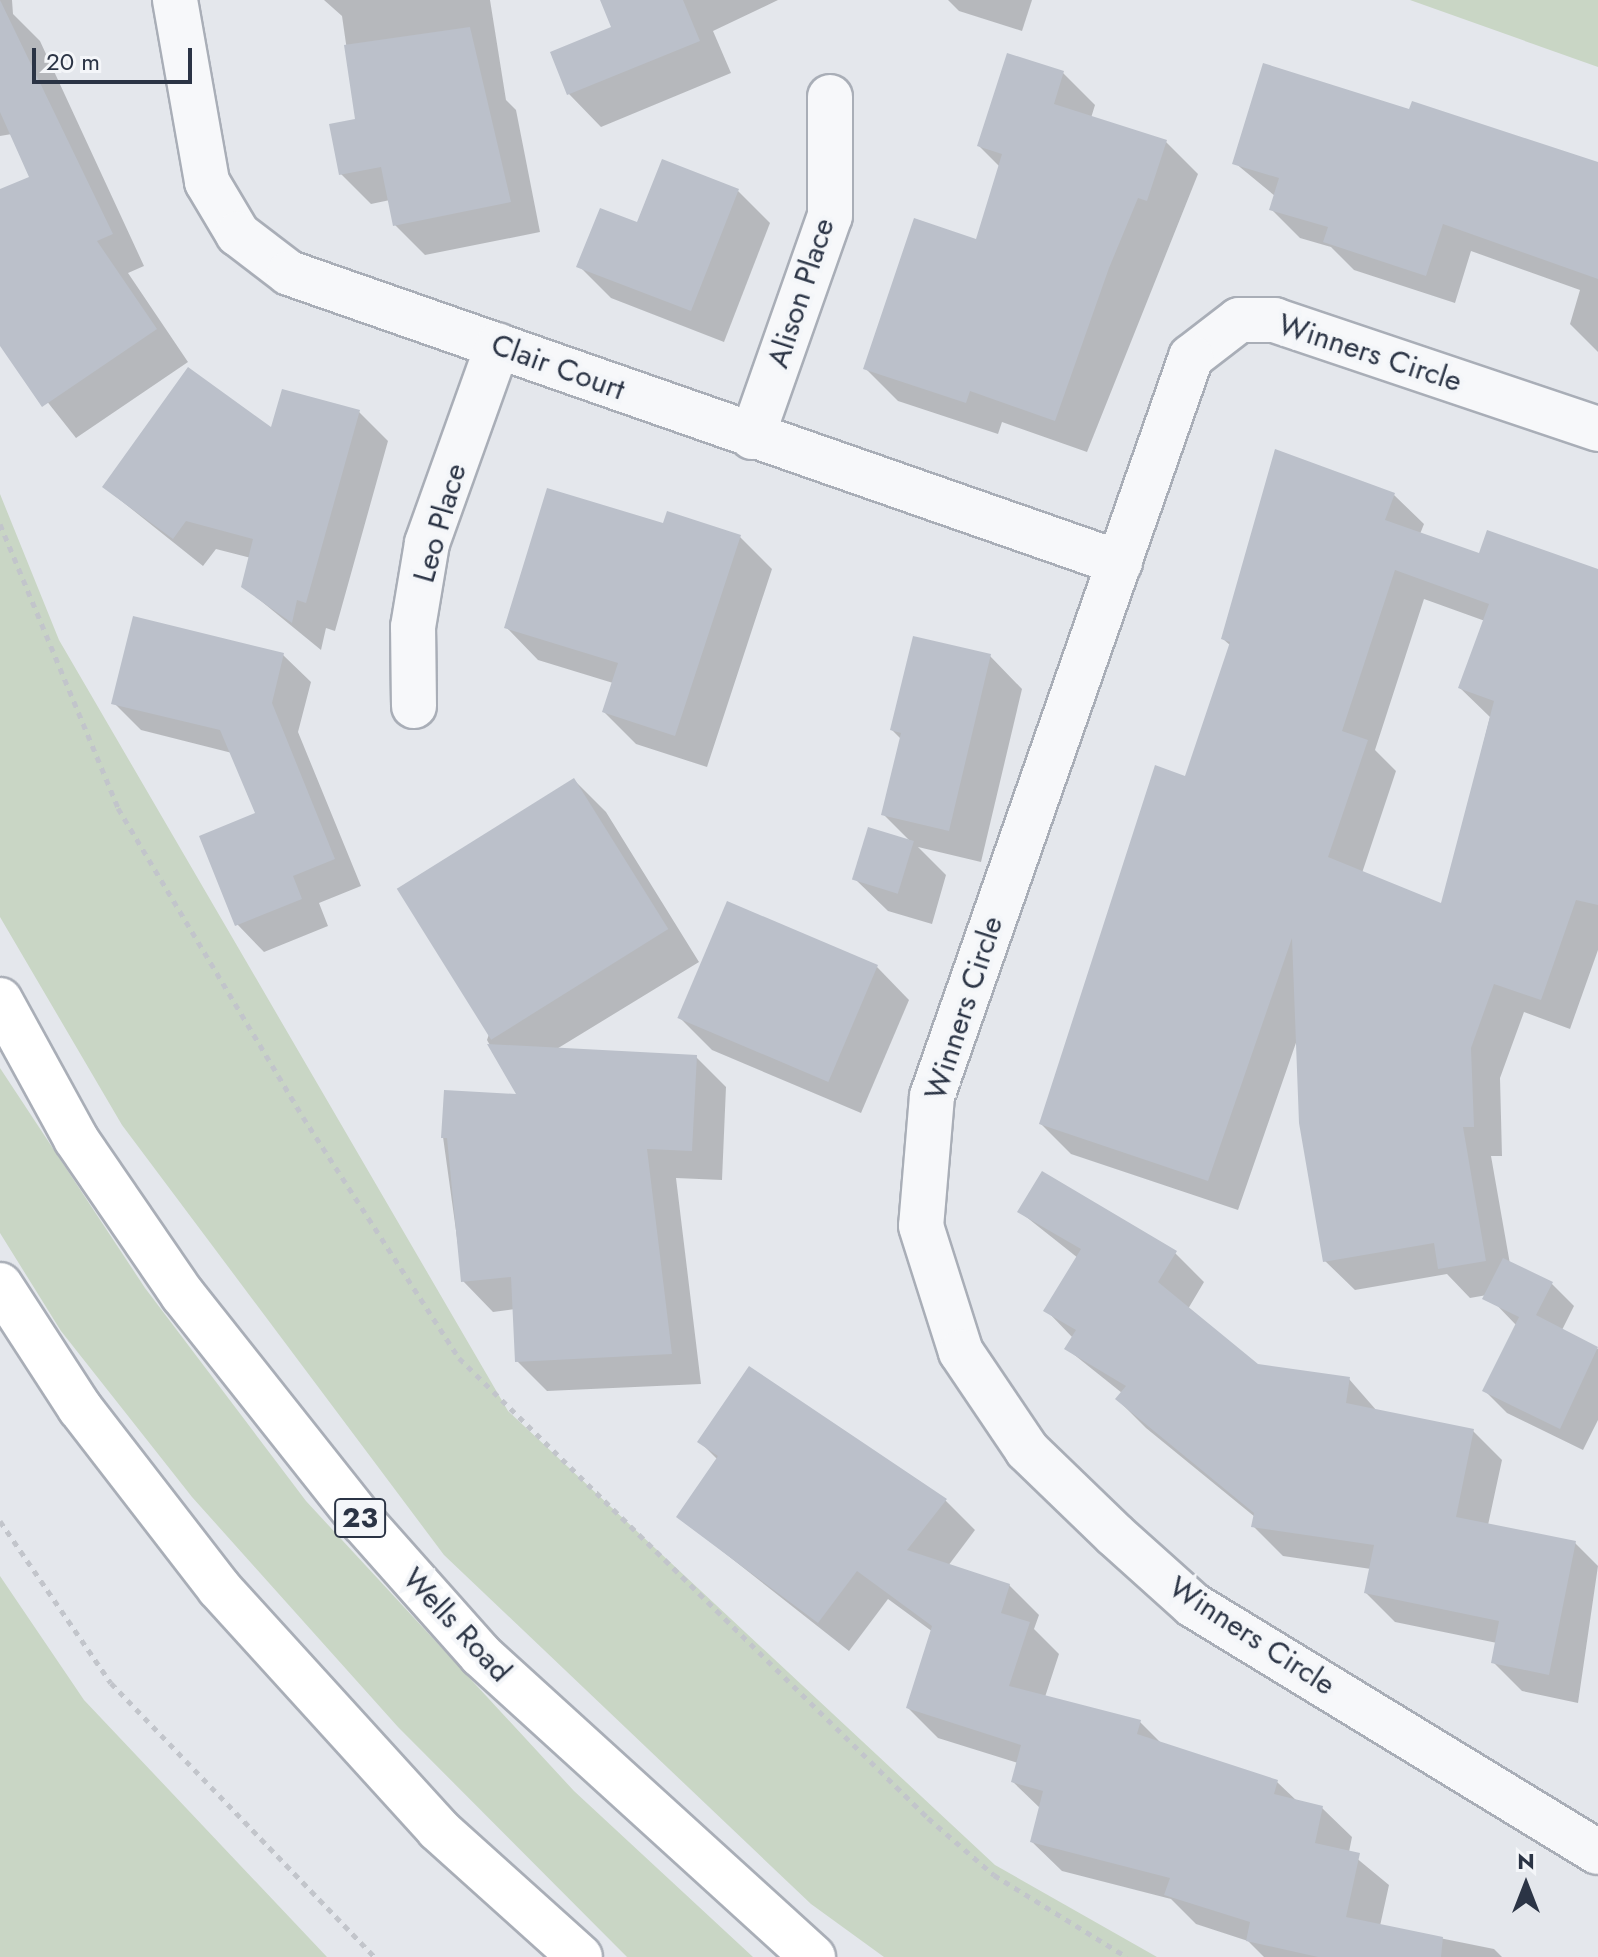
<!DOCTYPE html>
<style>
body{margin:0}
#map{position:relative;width:1598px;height:1957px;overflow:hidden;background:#e4e7ec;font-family:Jost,sans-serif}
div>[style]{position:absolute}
.green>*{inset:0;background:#c9d6c5}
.shadow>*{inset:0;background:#0003}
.building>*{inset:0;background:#bbc0ca;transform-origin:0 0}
.path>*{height:5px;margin-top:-2.5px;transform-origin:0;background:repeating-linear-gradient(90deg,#c2c5cb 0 6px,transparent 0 12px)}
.roads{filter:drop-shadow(2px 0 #a9aeb7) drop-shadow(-2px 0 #a9aeb7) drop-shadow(0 2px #a9aeb7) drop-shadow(0 -2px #a9aeb7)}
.street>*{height:44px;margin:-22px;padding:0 22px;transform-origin:22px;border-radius:22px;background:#f7f8fa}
.primary>*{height:44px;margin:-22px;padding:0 22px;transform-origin:22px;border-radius:22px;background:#fff}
span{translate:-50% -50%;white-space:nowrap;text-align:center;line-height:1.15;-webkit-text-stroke:8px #f4f6f9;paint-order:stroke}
.shield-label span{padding:2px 6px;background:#f4f6f9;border:2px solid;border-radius:6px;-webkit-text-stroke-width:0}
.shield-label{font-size:28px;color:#2b3445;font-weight:700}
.street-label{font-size:30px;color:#2b3445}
.north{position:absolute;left:1486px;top:1845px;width:80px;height:80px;-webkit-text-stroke:6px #f4f6f9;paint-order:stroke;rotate:0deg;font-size:22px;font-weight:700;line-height:32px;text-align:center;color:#2b3445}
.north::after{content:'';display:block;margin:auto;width:28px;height:36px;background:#2b3445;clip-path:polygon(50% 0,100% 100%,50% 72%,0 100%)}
.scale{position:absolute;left:32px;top:48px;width:160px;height:36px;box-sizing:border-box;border:4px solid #2b3445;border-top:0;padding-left:10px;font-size:24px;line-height:28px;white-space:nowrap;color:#2b3445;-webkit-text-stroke:6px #f4f6f9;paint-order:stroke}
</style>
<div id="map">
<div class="green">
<div style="clip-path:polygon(1410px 0,1598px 0,1598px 67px)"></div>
<div style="clip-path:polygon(0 494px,59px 640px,508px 1411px,995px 1865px,1157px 1957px,884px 1957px,811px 1904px,444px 1555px,122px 1125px,0 917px)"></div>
<div style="clip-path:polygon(0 1068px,145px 1288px,306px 1501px,574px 1791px,753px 1957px,627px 1957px,398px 1727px,192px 1497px,61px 1331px,0 1233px)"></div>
<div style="clip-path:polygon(0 1576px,84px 1700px,327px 1957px,0 1957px)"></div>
</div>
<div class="shadow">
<div style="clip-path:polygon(0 0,12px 0,13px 14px,40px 41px,144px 266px,128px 273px,188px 362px,76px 438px,0 342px,0 192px,32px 178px,12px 134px,0 136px)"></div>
<div style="clip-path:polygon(324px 0,490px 0,506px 100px,516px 110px,540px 232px,425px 255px,395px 225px,390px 200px,371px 204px,341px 174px,357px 120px,342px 16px)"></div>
<div style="clip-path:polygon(602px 0,778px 0,713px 31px,731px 73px,601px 127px,569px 94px,552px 53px,613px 28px)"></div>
<div style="clip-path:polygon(948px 0,1032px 0,1022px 31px,959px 11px)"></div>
<div style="clip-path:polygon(1063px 73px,1095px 105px,1091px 118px,1166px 142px,1198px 174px,1087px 452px,1002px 422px,998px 434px,898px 401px,866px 369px,977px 241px,1000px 167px,979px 146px)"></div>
<div style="clip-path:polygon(1411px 112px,1598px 164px,1598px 352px,1570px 324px,1580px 290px,1471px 251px,1455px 303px,1354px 270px,1331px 247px,1300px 238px,1271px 209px,1275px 196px,1235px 163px)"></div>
<div style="clip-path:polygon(738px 191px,770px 223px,724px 342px,611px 298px,579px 266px,638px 225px)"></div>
<div style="clip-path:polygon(359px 412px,388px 441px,335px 631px,326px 628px,321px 650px,244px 587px,251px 558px,216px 549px,203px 566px,104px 487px)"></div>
<div style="clip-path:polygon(evenodd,1394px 495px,1424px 524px,1420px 534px,1480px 555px,1598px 571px,1598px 950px,1570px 1029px,1524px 1012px,1500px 1078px,1502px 1156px,1491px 1156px,1510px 1264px,1552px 1284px,1574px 1306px,1562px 1330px,1598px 1349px,1598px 1420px,1583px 1450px,1507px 1413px,1485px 1391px,1517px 1326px,1487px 1295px,1470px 1298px,1447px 1274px,1355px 1290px,1325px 1261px,1298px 1037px,1238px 1210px,1071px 1154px,1041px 1124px,1186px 778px,1231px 646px,1223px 639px,1394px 495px,1424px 599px,1485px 621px,1460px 688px,1490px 717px,1443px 906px,1362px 873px,1396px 771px,1375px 750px,1424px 599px)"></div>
<div style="clip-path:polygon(740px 537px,772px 569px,707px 767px,636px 744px,604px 712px,613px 683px,538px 660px,506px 627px)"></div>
<div style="clip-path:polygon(283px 655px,311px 682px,298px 732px,361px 886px,319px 903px,328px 926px,264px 952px,237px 924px,257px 814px,232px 753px,141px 730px,114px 703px)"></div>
<div style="clip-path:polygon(990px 656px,1022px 689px,981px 862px,918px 847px,946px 875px,932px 924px,888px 911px,855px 879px,911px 842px,883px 814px,901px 739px,892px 730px)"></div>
<div style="clip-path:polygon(574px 780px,606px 812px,699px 962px,555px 1050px,696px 1057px,726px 1087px,722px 1180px,676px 1178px,701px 1384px,547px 1391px,517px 1361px,515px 1309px,493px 1312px,463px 1281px,443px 1137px,519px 1097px,487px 1040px)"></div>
<div style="clip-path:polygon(877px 967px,909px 1000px,861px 1113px,712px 1050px,680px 1018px)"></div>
<div style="clip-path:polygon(1020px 1212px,1175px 1253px,1204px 1282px,1188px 1309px,1257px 1365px,1349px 1379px,1377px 1411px,1473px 1431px,1502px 1460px,1488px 1525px,1575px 1543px,1598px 1566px,1578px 1703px,1522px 1691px,1493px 1662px,1497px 1643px,1395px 1622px,1366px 1593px,1371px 1569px,1283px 1556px,1254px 1527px,1255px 1517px,1146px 1428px,1117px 1399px,1122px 1393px,1067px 1349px,1073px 1338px,1046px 1310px,1078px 1258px)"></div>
<div style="clip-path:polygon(700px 1442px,945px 1500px,975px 1530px,948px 1566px,1009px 1585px,1039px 1615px,1034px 1629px,1059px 1654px,1045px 1697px,1140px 1722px,1162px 1744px,1277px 1782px,1297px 1801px,1322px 1808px,1352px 1837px,1349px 1852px,1389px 1885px,1380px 1926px,1494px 1949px,1502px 1957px,1264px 1957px,1248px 1941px,1196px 1924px,1171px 1899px,1062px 1871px,1032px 1842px,1041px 1809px,1013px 1782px,1018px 1763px,938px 1738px,908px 1708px,933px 1632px,888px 1599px,849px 1651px,679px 1517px,718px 1460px)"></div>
</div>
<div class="building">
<div style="clip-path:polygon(0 0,113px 234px,97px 241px,157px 329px,42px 407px,0 346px,0 189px,29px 177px,0 112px)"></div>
<div style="clip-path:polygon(600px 0,683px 0,700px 41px,567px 95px,550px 52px,611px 27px)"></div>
<div style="clip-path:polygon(470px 27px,511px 202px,393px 226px,381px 167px,339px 175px,329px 124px,355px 119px,344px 45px)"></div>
<div style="clip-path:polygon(1007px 53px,1064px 71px,1054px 104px,1167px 140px,1147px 201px,1138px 198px,1109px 268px,1055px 421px,970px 391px,966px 403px,863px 369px,914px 218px,976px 239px,1002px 154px,977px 146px)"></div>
<div style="clip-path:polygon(1263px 63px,1409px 109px,1412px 101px,1598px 162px,1598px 279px,1443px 224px,1426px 276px,1323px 242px,1328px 227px,1269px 210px,1279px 178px,1232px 164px)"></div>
<div style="clip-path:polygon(662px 159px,739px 189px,691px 311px,576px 267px,600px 208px,637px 222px)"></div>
<div style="clip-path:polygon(188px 367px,271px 427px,282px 389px,360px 410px,306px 603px,297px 600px,292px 623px,241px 587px,253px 539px,186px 521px,173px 539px,102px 487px)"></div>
<div style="clip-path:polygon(evenodd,1275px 449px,1395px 493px,1385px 520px,1479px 553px,1487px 530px,1598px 569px,1598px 905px,1576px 900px,1541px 1000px,1494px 984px,1471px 1048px,1474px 1127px,1463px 1127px,1486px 1261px,1438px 1269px,1434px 1243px,1323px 1262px,1299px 1123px,1292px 938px,1208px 1181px,1039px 1124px,1155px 765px,1185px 776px,1230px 642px,1221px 639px,1275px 449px,1395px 570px,1489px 604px,1458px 688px,1494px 701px,1441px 903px,1328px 857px,1368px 740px,1342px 731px,1395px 570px)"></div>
<div style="clip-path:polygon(547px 488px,663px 523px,667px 511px,741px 535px,675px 736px,602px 712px,618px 663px,504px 628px)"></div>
<div style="clip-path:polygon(133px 616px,284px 653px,272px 703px,335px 859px,293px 876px,302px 899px,235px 926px,199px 836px,255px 813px,220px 730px,111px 704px)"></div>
<div style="clip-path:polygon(913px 636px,991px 654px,949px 831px,881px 815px,901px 733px,890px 730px)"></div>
<div style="left:574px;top:778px;width:178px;height:209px;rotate:58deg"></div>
<div style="left:868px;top:827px;width:48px;height:55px;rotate:17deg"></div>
<div style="left:727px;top:901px;width:164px;height:127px;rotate:23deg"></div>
<div style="clip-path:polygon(487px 1044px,697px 1055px,692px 1151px,647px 1149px,672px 1354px,515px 1362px,511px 1277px,461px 1282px,447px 1138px,441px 1138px,444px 1090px,516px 1094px)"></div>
<div style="clip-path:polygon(1042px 1171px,1177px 1251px,1158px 1282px,1258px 1364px,1350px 1377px,1346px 1403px,1474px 1429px,1456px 1517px,1576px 1541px,1549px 1675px,1491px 1663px,1499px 1621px,1364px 1593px,1374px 1545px,1251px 1527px,1254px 1513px,1115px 1399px,1126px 1386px,1064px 1349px,1076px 1330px,1043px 1311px,1081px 1249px,1017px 1212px)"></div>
<div style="clip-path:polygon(1503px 1258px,1553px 1282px,1536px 1315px,1598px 1347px,1560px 1429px,1482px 1391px,1519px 1317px,1482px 1299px)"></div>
<div style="clip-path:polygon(749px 1366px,947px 1499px,907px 1550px,1010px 1584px,1001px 1613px,1030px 1622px,1009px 1686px,1141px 1720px,1137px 1734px,1278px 1780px,1274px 1794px,1323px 1806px,1315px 1843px,1360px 1853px,1346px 1917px,1443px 1937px,1441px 1957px,1318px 1957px,1246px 1941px,1250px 1922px,1164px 1895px,1170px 1878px,1030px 1842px,1043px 1791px,1011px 1782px,1021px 1745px,906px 1708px,932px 1626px,857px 1571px,818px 1623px,676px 1517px,718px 1456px,697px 1442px)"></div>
</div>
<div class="path">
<div style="left:0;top:524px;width:308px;rotate:67.4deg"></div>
<div style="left:118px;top:808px;width:360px;rotate:59.1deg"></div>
<div style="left:303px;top:1117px;width:287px;rotate:57.1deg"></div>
<div style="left:459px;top:1358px;width:657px;rotate:44.44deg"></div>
<div style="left:928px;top:1818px;width:87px;rotate:40.8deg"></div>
<div style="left:994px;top:1875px;width:156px;rotate:31.7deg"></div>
<div style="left:0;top:1521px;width:196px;rotate:55.6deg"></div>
<div style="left:111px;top:1683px;width:380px;rotate:46.1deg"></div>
</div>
<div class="roads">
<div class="street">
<div style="left:175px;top:0;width:185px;rotate:80deg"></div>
<div style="left:207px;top:182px;width:61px;rotate:59.2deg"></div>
<div style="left:238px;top:234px;width:64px;rotate:37.4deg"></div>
<div style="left:289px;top:273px;width:880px;rotate:19.24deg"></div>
<div style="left:1598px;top:429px;width:341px;rotate:-161.4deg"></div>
<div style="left:1275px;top:320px;width:36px;rotate:180deg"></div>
<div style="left:1239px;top:320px;width:61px;rotate:142.4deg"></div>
<div style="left:1191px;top:357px;width:783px;rotate:109.31deg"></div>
<div style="left:932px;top:1096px;width:130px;rotate:94.8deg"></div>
<div style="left:921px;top:1226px;width:132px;rotate:72.4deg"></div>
<div style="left:961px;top:1352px;width:118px;rotate:56deg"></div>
<div style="left:1027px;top:1450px;width:122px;rotate:44deg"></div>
<div style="left:1115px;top:1535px;width:105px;rotate:41.9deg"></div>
<div style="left:1193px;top:1605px;width:474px;rotate:31.4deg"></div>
<div style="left:752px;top:437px;width:234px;rotate:-70.6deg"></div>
<div style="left:830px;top:216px;width:119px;rotate:-90deg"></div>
<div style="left:414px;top:706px;width:79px;rotate:-90.7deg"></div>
<div style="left:413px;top:627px;width:85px;rotate:-80.5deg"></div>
<div style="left:427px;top:543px;width:210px;rotate:-70.3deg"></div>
</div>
<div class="primary">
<div style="left:0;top:1000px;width:158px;rotate:61.3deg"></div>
<div style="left:76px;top:1139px;width:189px;rotate:55.6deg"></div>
<div style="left:183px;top:1295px;width:290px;rotate:51.6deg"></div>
<div style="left:363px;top:1522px;width:178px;rotate:48.4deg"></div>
<div style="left:481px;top:1655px;width:449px;rotate:42.3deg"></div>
<div style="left:0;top:1285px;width:147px;rotate:57deg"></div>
<div style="left:80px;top:1408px;width:227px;rotate:52.3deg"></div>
<div style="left:219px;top:1588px;width:326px;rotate:47.7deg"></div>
<div style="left:438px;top:1829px;width:191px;rotate:42deg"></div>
</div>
</div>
<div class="shield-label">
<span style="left:360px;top:1518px">23</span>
</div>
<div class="street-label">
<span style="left:801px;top:293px;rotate:-72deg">Alison Place</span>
<span style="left:1370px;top:353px;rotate:18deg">Winners Circle</span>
<span style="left:558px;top:367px;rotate:20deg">Clair Court</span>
<span style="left:440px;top:523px;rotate:-74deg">Leo Place</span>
<span style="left:964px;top:1008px;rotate:-72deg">Winners Circle</span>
<span style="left:457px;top:1625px;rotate:47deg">Wells Road</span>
<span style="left:1252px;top:1636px;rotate:33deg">Winners Circle</span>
</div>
<div class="north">N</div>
<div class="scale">20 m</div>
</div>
